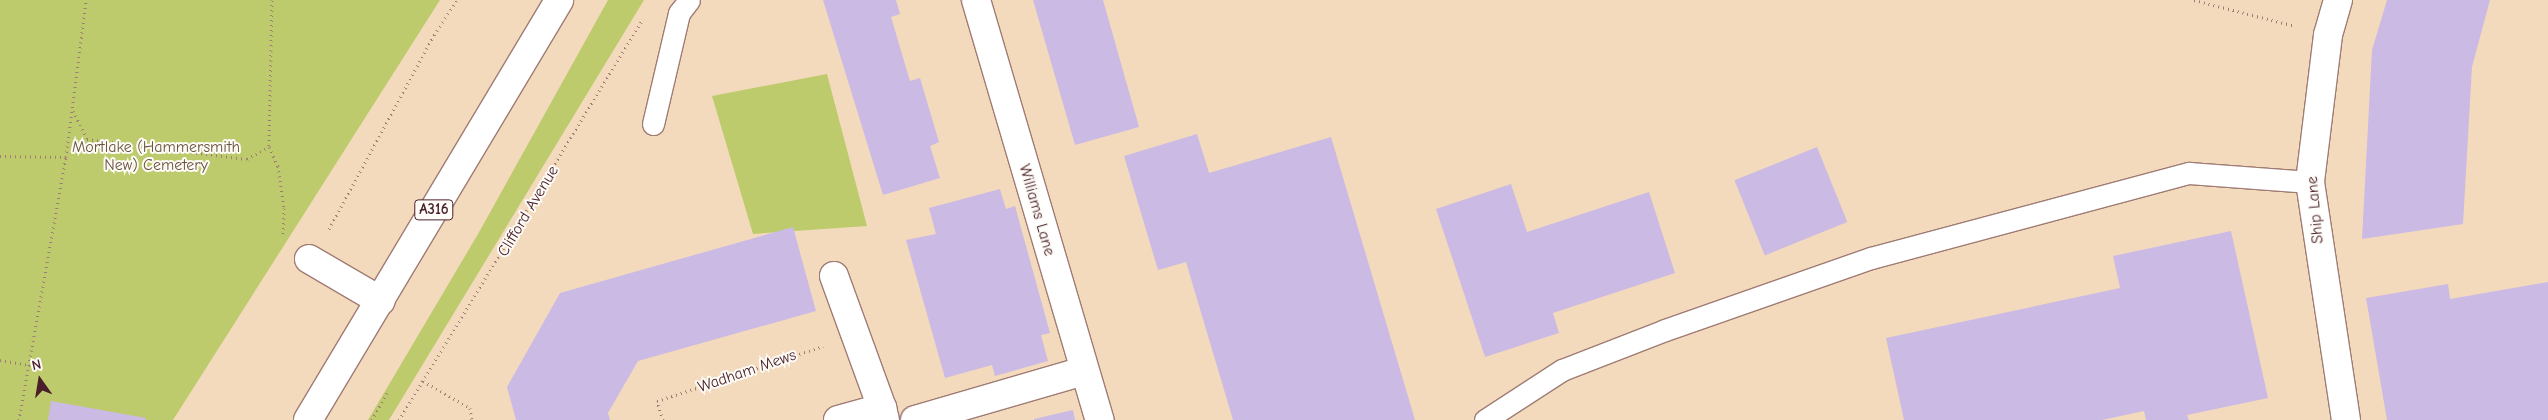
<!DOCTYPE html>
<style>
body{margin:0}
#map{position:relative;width:2548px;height:420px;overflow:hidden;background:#f4dabd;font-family:"Comic Neue",sans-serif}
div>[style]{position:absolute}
.green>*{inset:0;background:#bdcb6d}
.building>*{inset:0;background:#cabae4;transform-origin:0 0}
.path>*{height:3px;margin-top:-1.5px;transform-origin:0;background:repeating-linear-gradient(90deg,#9f7c74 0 1px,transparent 0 5px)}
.roads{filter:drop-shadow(1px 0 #9f7c74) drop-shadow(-1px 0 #9f7c74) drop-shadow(0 1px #9f7c74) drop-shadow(0 -1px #9f7c74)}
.service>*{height:21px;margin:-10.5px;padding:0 10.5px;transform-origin:10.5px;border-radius:10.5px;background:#fff}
.minor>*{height:28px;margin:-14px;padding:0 14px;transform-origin:14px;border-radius:14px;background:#fff}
.trunk>*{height:28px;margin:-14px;padding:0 14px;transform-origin:14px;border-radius:14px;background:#fff}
span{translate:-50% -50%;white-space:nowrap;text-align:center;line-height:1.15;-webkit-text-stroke:4px #fdfcf7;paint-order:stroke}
.shield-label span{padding:1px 4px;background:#fdfcf7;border:1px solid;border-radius:4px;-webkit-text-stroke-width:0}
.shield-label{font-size:15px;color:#4a1f2b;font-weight:700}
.park-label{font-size:16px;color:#6c533f}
.street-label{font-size:16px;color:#4a1f2b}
.north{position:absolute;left:15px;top:355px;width:50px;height:50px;-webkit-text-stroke:4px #fdfcf7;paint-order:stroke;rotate:347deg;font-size:14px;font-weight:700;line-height:20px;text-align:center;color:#4a1f2b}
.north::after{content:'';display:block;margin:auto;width:18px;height:22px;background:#4a1f2b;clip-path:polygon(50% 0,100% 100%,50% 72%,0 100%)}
</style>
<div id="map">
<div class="green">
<div style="clip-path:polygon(0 0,440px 0,173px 420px,0 420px)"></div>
<div style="clip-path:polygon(608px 0,644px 0,389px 420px,368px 420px,478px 234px)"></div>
<div style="clip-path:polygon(827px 74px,867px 226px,753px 234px,712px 96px)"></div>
</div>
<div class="building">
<div style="clip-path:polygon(823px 0,896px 0,900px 14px,891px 17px,910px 81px,920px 78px,939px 142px,930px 146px,940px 178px,883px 195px)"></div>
<div style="clip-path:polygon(1033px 0,1103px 0,1139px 127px,1075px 145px)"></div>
<div style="clip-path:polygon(2387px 0,2490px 0,2472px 67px,2463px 224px,2362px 239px,2372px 50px)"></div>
<div style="clip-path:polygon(1197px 134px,1209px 173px,1331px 137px,1415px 420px,1233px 420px,1186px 262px,1158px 270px,1124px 156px)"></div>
<div style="left:1817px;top:147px;width:81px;height:89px;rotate:68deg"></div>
<div style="clip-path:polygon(1511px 184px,1527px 232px,1649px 192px,1675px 273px,1553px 313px,1559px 333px,1485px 357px,1436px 209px)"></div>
<div style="clip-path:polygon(1000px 189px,1006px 209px,1015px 206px,1050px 333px,1041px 335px,1048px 361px,995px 376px,992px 365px,945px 378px,906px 240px,936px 234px,929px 208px)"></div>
<div style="clip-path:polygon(793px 227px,816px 311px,638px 361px,608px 413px,610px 420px,516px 420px,507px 387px,560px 293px)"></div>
<div style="clip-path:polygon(2231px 231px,2268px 398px,2187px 415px,2189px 420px,2146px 420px,2144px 411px,2102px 420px,1904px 420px,1886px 338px,2120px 288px,2113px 256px)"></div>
<div style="clip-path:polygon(2548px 282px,2548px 420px,2387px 420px,2366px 298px,2448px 284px,2450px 299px)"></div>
<div style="clip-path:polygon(51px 401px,146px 418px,146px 420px,48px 420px)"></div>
<div style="clip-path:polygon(1073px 410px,1075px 420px,1034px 420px,1034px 419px)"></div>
</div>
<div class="path">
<div style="left:272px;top:0;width:147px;rotate:91.2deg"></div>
<div style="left:269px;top:147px;width:21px;rotate:65deg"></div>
<div style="left:278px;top:166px;width:42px;rotate:81.9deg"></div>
<div style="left:284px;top:208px;width:26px;rotate:92deg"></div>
<div style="left:2194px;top:0;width:104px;rotate:14.4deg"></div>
<div style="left:73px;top:111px;width:31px;rotate:63deg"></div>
<div style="left:87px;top:139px;width:161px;rotate:7.1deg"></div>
<div style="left:247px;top:159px;width:25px;rotate:-29deg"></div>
<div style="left:0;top:156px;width:66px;rotate:0.9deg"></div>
<div style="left:329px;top:229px;width:221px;rotate:-61.6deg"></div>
<div style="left:434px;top:35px;width:42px;rotate:-56.7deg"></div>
<div style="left:0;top:360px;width:29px;rotate:10deg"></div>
<div style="left:423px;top:381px;width:54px;rotate:29.9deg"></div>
<div style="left:470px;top:408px;width:12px;rotate:81deg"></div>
<div style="left:19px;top:420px;width:267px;rotate:-79.9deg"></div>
<div style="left:66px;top:157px;width:158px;rotate:-82.7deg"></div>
<div style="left:372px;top:420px;width:31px;rotate:-61deg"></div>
<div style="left:399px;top:420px;width:470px;rotate:-58.7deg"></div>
<div style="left:663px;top:420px;width:20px;rotate:-108deg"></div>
<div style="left:657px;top:401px;width:175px;rotate:-18.3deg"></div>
</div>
<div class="roads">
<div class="service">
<div style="left:653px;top:124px;width:114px;rotate:-76.8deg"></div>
<div style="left:679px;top:13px;width:16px;rotate:-52deg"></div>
<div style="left:1485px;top:420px;width:92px;rotate:-33deg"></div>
<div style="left:1562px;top:370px;width:110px;rotate:-21.2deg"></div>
<div style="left:1665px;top:330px;width:218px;rotate:-19.3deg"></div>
<div style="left:1871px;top:258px;width:329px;rotate:-15deg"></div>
<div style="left:2189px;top:173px;width:121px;rotate:4.3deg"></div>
</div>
<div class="minor">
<div style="left:976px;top:0;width:438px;rotate:73.6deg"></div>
<div style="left:2338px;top:0;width:36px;rotate:106deg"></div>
<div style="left:2328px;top:35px;width:148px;rotate:97deg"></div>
<div style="left:2310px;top:182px;width:241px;rotate:81.4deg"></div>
<div style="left:309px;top:259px;width:83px;rotate:30.3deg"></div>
<div style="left:834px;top:276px;width:140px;rotate:70deg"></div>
<div style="left:838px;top:420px;width:46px;rotate:-15.3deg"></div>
<div style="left:882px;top:408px;width:12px;rotate:76deg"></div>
<div style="left:915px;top:420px;width:176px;rotate:-16.2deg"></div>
</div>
<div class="trunk">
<div style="left:308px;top:420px;width:489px;rotate:-59.1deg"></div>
</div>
</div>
<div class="shield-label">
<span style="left:434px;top:210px">A316</span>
</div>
<div class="park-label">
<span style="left:156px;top:156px">Mortlake (Hammersmith<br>New) Cemetery</span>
</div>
<div class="street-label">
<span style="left:1037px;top:210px;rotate:74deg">Williams Lane</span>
<span style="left:2315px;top:210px;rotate:-95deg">Ship Lane</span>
<span style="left:528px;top:211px;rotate:-59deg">Clifford Avenue</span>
<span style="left:747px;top:371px;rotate:-19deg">Wadham Mews</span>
</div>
<div class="north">N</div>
</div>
